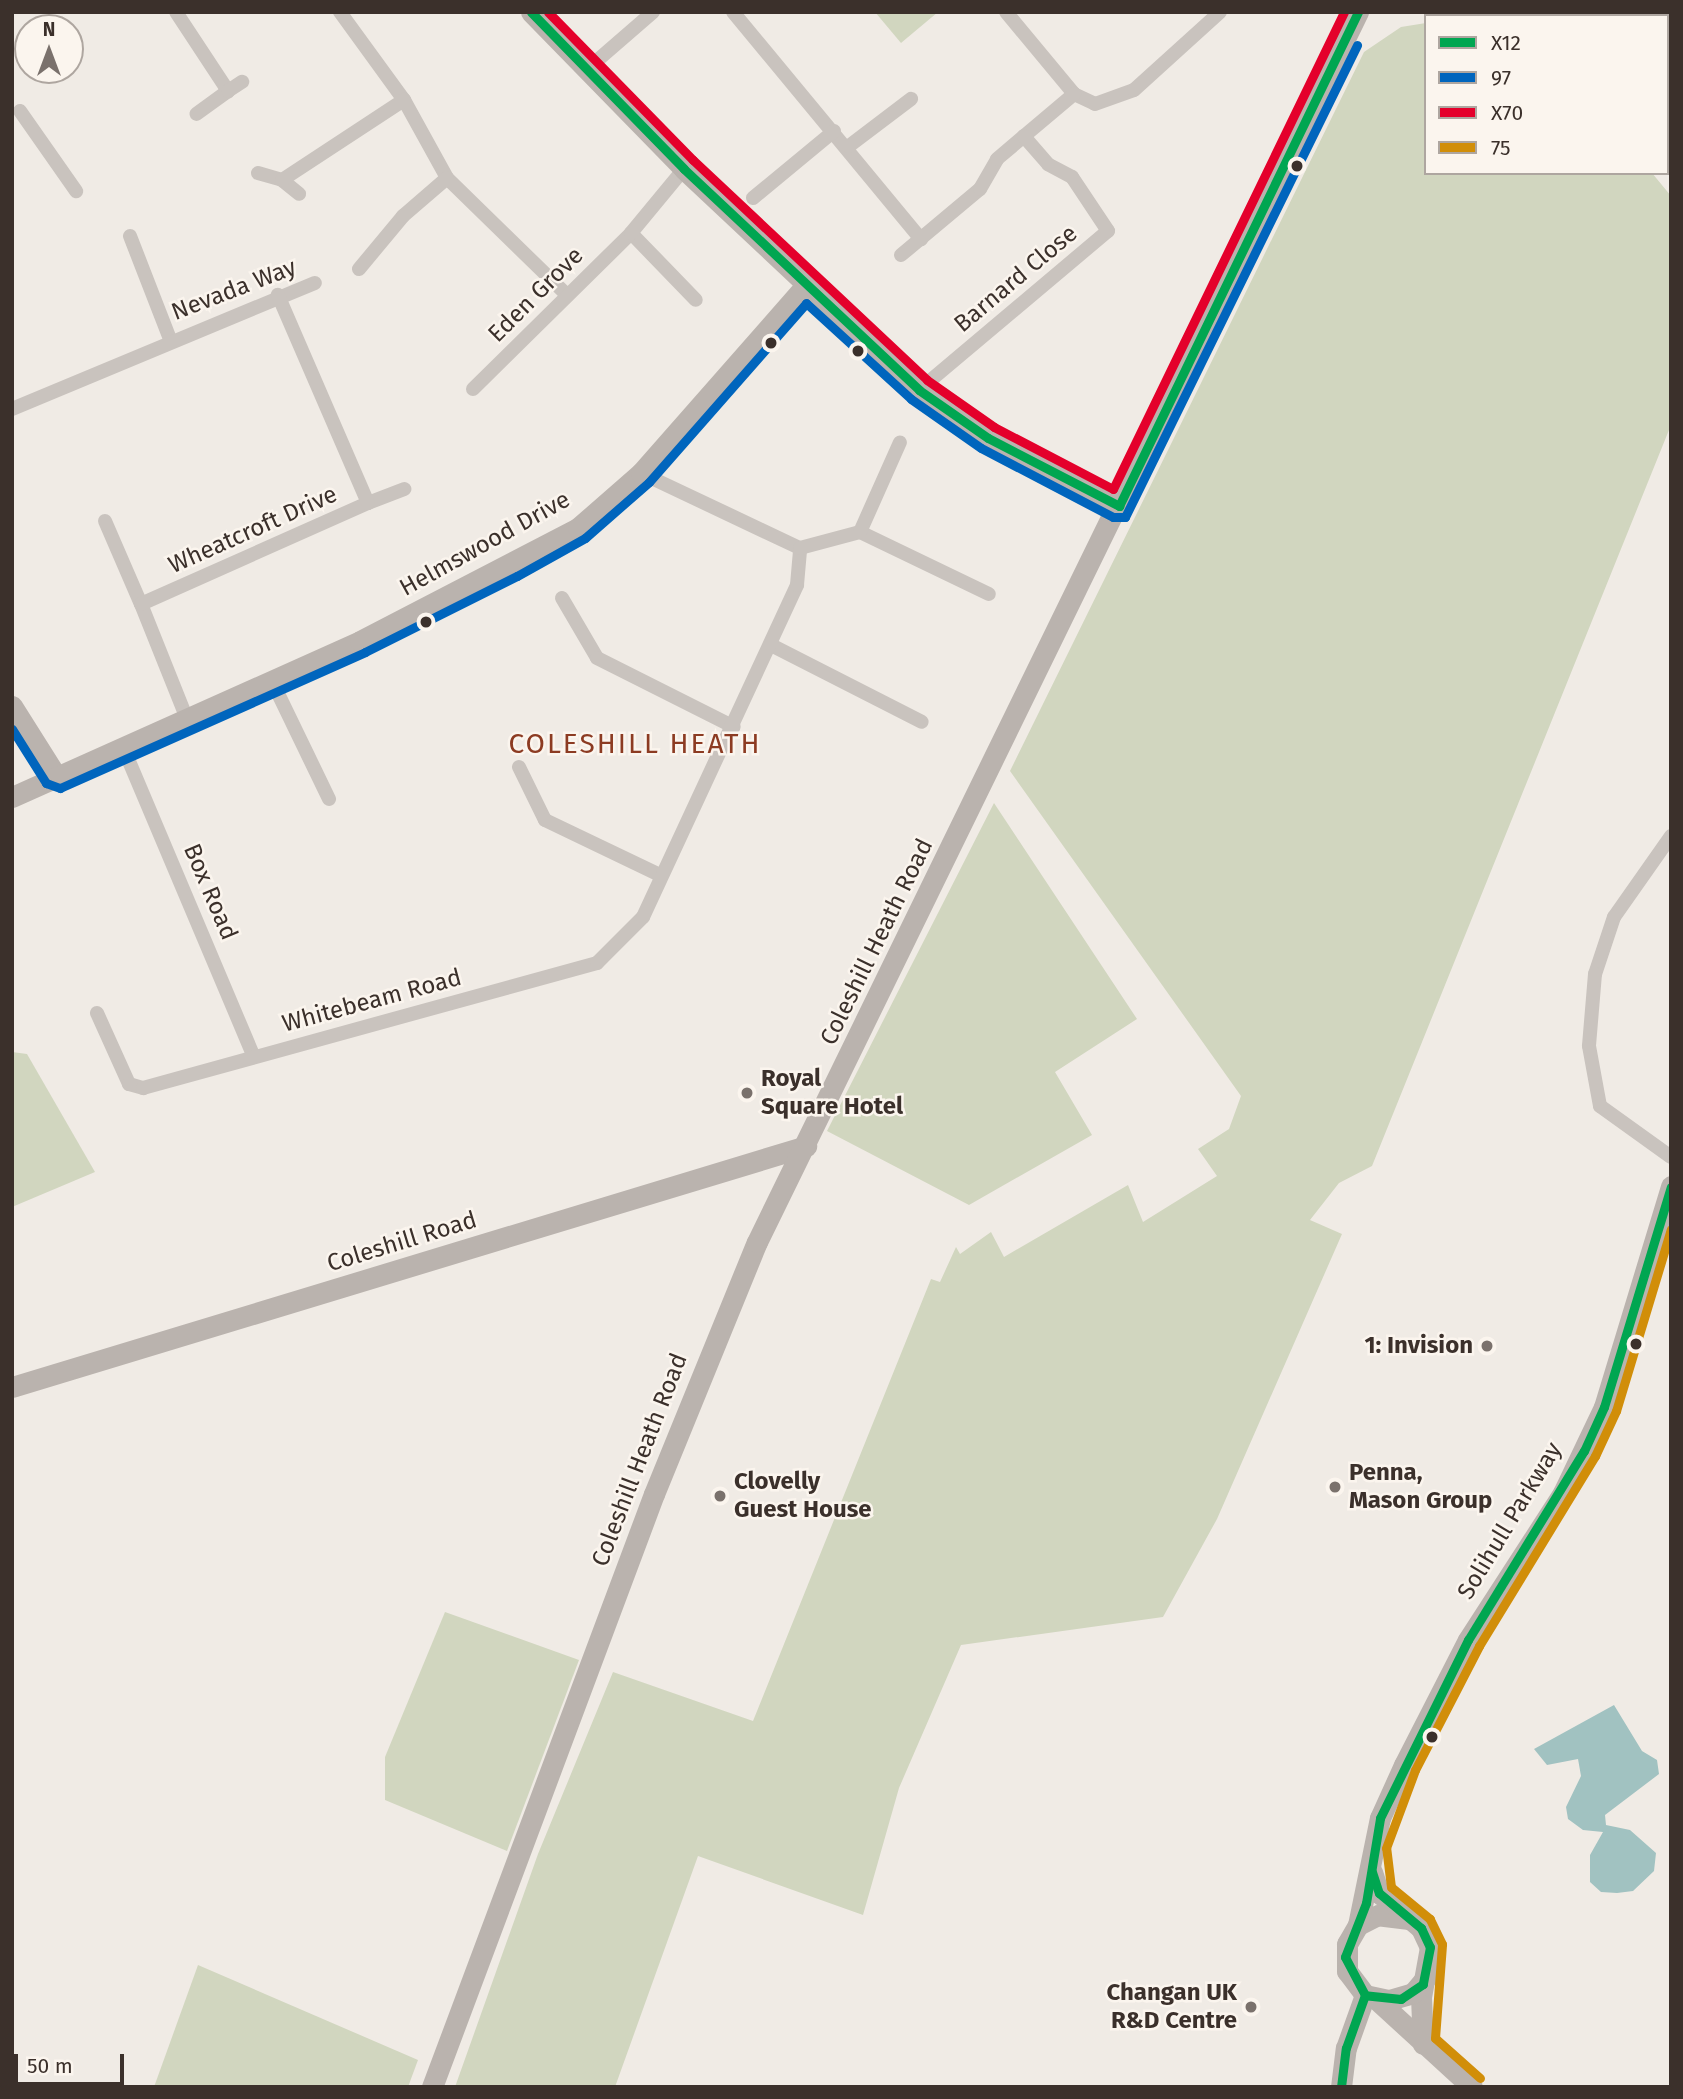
<!DOCTYPE html>
<style>
body{margin:0}
#map{position:relative;width:1683px;height:2099px;overflow:hidden;background:#f0ebe5;font-family:"Fira Sans",sans-serif}
div>[style]{position:absolute}
.green>*{inset:0;background:#d1d6bf}
.water>*{inset:0;background:#a1c2c1}
.street>*{height:14px;margin:-7px;padding:0 7px;transform-origin:7px;border-radius:7px;background:#c9c3be}
.secondary>*{height:21px;margin:-10.5px;padding:0 10.5px;transform-origin:10.5px;border-radius:10.5px;background:#bab3ae}
.highway>*{height:26px;margin:-13px;padding:0 13px;transform-origin:13px;border-radius:13px;background:#afaaa4}
.bus-1>*{height:9px;margin:-4.5px;padding:0 4.5px;transform-origin:4.5px;border-radius:4.5px;background:#00a651}
.bus-2>*{height:9px;margin:-4.5px;padding:0 4.5px;transform-origin:4.5px;border-radius:4.5px;background:#0065bd}
.bus-3>*{height:9px;margin:-4.5px;padding:0 4.5px;transform-origin:4.5px;border-radius:4.5px;background:#e4002b}
.bus-4>*{height:9px;margin:-4.5px;padding:0 4.5px;transform-origin:4.5px;border-radius:4.5px;background:#d18e09}
.dots>*{width:19px;height:19px;translate:-50% -50%;box-sizing:border-box;border:4px solid #fbf5ee;border-radius:50%}
span{translate:-50% -50%;white-space:nowrap;text-align:center;line-height:1.15;-webkit-text-stroke:5px #fbf5ee;paint-order:stroke}
.street-label{font-size:24px;color:#3b302b}
.poi-label{font-size:24px;color:#3b302b;font-weight:700}
.left{translate:0 -50%;text-align:left}
.right{translate:-100% -50%;text-align:right}
.quarter-label{font-size:28px;color:#8c3b22;letter-spacing:2px}
.frame{position:absolute;inset:0;border:14px solid #3b302b;pointer-events:none}
.legend{position:absolute;left:1424px;top:14px;width:245px;height:161px;box-sizing:border-box;background:#fbf5ee;border:2px solid #aea6a0;margin:0;padding:9px 12px;list-style:none;font-size:21px;color:#3b302b}
.legend li{display:flex;align-items:center;gap:14px;height:35px}
.legend b{width:35px;border:2px solid #aea6a0}
.north{position:absolute;left:14px;top:14px;width:70px;height:70px;box-sizing:border-box;background:#fbf5ee;border:2px solid #aea6a0;border-radius:50%;rotate:0deg;font-size:19px;font-weight:700;line-height:28px;text-align:center;color:#3b302b}
.north::after{content:'';display:block;margin:auto;width:24px;height:32px;background:#7a716c;clip-path:polygon(50% 0,100% 100%,50% 72%,0 100%)}
.scale{position:absolute;left:14px;top:2054px;width:110px;height:32px;box-sizing:border-box;border:4px solid #3b302b;border-top:0;padding-left:9px;font-size:21px;line-height:24px;white-space:nowrap;color:#3b302b;-webkit-text-stroke:5px #fbf5ee;paint-order:stroke}
</style>
<div id="map">
<div class="green">
<div style="clip-path:polygon(875px 12px,938px 12px,901px 43px)"></div>
<div style="clip-path:polygon(1426px 23px,1426px 173px,1652px 173px,1671px 196px,1671px 425px,1372px 1166px,1339px 1183px,1310px 1220px,1342px 1234px,1217px 1519px,1163px 1617px,961px 1645px,899px 1788px,863px 1915px,698px 1856px,615px 2087px,455px 2087px,538px 1854px,613px 1672px,753px 1721px,931px 1279px,940px 1282px,956px 1247px,960px 1254px,991px 1232px,1004px 1257px,1128px 1185px,1143px 1222px,1217px 1176px,1198px 1149px,1229px 1129px,1241px 1096px,1010px 771px,1364px 52px,1401px 27px)"></div>
<div style="clip-path:polygon(994px 803px,1137px 1019px,1055px 1072px,1092px 1135px,969px 1205px,827px 1131px)"></div>
<div style="clip-path:polygon(12px 1052px,27px 1054px,95px 1172px,12px 1207px)"></div>
<div style="clip-path:polygon(445px 1612px,579px 1660px,507px 1851px,385px 1800px,385px 1757px)"></div>
<div style="clip-path:polygon(198px 1965px,418px 2060px,408px 2087px,154px 2087px)"></div>
</div>
<div class="water">
<div style="clip-path:polygon(1614px 1705px,1642px 1751px,1657px 1760px,1659px 1774px,1605px 1815px,1606px 1825px,1630px 1830px,1656px 1853px,1654px 1871px,1633px 1891px,1617px 1893px,1601px 1892px,1590px 1882px,1590px 1855px,1603px 1832px,1583px 1830px,1568px 1819px,1566px 1807px,1581px 1776px,1578px 1759px,1547px 1765px,1534px 1749px)"></div>
</div>
<div class="street">
<div style="left:176px;top:12px;width:95px;rotate:56.6deg"></div>
<div style="left:228px;top:91px;width:39px;rotate:144deg"></div>
<div style="left:340px;top:12px;width:109px;rotate:54deg"></div>
<div style="left:404px;top:100px;width:89px;rotate:61.1deg"></div>
<div style="left:447px;top:178px;width:168px;rotate:44.3deg"></div>
<div style="left:733px;top:12px;width:295px;rotate:50.4deg"></div>
<div style="left:1006px;top:12px;width:107px;rotate:50.3deg"></div>
<div style="left:1074px;top:94px;width:23px;rotate:25deg"></div>
<div style="left:1095px;top:104px;width:41px;rotate:-19.7deg"></div>
<div style="left:1134px;top:90px;width:116px;rotate:-42.2deg"></div>
<div style="left:585px;top:71px;width:90px;rotate:-40.9deg"></div>
<div style="left:228px;top:91px;width:17px;rotate:-33deg"></div>
<div style="left:20px;top:111px;width:98px;rotate:55deg"></div>
<div style="left:849px;top:146px;width:78px;rotate:-37.2deg"></div>
<div style="left:258px;top:173px;width:25px;rotate:16deg"></div>
<div style="left:282px;top:180px;width:22px;rotate:39deg"></div>
<div style="left:282px;top:180px;width:146px;rotate:-33.3deg"></div>
<div style="left:753px;top:198px;width:105px;rotate:-39.6deg"></div>
<div style="left:631px;top:233px;width:93px;rotate:45.9deg"></div>
<div style="left:130px;top:236px;width:110px;rotate:68.8deg"></div>
<div style="left:901px;top:255px;width:103px;rotate:-39.9deg"></div>
<div style="left:980px;top:189px;width:34px;rotate:-60deg"></div>
<div style="left:997px;top:159px;width:101px;rotate:-40.2deg"></div>
<div style="left:359px;top:269px;width:69px;rotate:-50.3deg"></div>
<div style="left:403px;top:216px;width:58px;rotate:-40.8deg"></div>
<div style="left:473px;top:389px;width:222px;rotate:-44.6deg"></div>
<div style="left:631px;top:233px;width:83px;rotate:-50.4deg"></div>
<div style="left:919px;top:390px;width:247px;rotate:-40.1deg"></div>
<div style="left:1108px;top:231px;width:65px;rotate:-123.7deg"></div>
<div style="left:1072px;top:177px;width:27px;rotate:-152deg"></div>
<div style="left:1048px;top:164px;width:37px;rotate:-131deg"></div>
<div style="left:12px;top:409px;width:328px;rotate:-22.6deg"></div>
<div style="left:641px;top:473px;width:176px;rotate:25.3deg"></div>
<div style="left:368px;top:503px;width:39px;rotate:-21deg"></div>
<div style="left:105px;top:521px;width:90px;rotate:66.6deg"></div>
<div style="left:860px;top:532px;width:143px;rotate:25.7deg"></div>
<div style="left:562px;top:598px;width:69px;rotate:59.7deg"></div>
<div style="left:597px;top:658px;width:153px;rotate:26.7deg"></div>
<div style="left:771px;top:645px;width:169px;rotate:27deg"></div>
<div style="left:272px;top:681px;width:131px;rotate:64.2deg"></div>
<div style="left:187px;top:719px;width:124px;rotate:-111.8deg"></div>
<div style="left:141px;top:604px;width:248px;rotate:-24deg"></div>
<div style="left:368px;top:503px;width:227px;rotate:-113.4deg"></div>
<div style="left:123px;top:747px;width:334px;rotate:67.1deg"></div>
<div style="left:519px;top:767px;width:59px;rotate:63.9deg"></div>
<div style="left:545px;top:820px;width:127px;rotate:25.6deg"></div>
<div style="left:1671px;top:836px;width:99px;rotate:125.1deg"></div>
<div style="left:1614px;top:917px;width:60px;rotate:108.4deg"></div>
<div style="left:1595px;top:974px;width:72px;rotate:94.8deg"></div>
<div style="left:1589px;top:1046px;width:61px;rotate:79.6deg"></div>
<div style="left:1600px;top:1106px;width:87px;rotate:35.7deg"></div>
<div style="left:97px;top:1013px;width:78px;rotate:65.7deg"></div>
<div style="left:129px;top:1084px;width:15px;rotate:16deg"></div>
<div style="left:143px;top:1088px;width:471px;rotate:-15.4deg"></div>
<div style="left:597px;top:963px;width:65px;rotate:-45deg"></div>
<div style="left:643px;top:917px;width:366px;rotate:-65.1deg"></div>
<div style="left:797px;top:585px;width:37px;rotate:-85deg"></div>
<div style="left:800px;top:548px;width:62px;rotate:-14.9deg"></div>
<div style="left:860px;top:532px;width:98px;rotate:-66deg"></div>
</div>
<div class="secondary">
<div style="left:531px;top:12px;width:219px;rotate:45.7deg"></div>
<div style="left:684px;top:169px;width:323px;rotate:43.2deg"></div>
<div style="left:919px;top:390px;width:84px;rotate:34.8deg"></div>
<div style="left:988px;top:438px;width:148px;rotate:27.4deg"></div>
<div style="left:12px;top:706px;width:83px;rotate:57.8deg"></div>
<div style="left:12px;top:797px;width:381px;rotate:-24.1deg"></div>
<div style="left:360px;top:641px;width:246px;rotate:-27.4deg"></div>
<div style="left:578px;top:528px;width:84px;rotate:-41.1deg"></div>
<div style="left:641px;top:473px;width:249px;rotate:-48.7deg"></div>
<div style="left:12px;top:1387px;width:830px;rotate:-16.88deg"></div>
<div style="left:1372px;top:1872px;width:22px;rotate:72deg"></div>
<div style="left:1379px;top:1893px;width:55px;rotate:39.8deg"></div>
<div style="left:1421px;top:1928px;width:21px;rotate:65deg"></div>
<div style="left:1430px;top:1947px;width:51px;rotate:100.2deg"></div>
<div style="left:1421px;top:1997px;width:47px;rotate:87.6deg"></div>
<div style="left:1409px;top:1919px;width:31px;rotate:-173deg"></div>
<div style="left:1378px;top:1915px;width:22px;rotate:153deg"></div>
<div style="left:1358px;top:1925px;width:22px;rotate:120deg"></div>
<div style="left:1347px;top:1944px;width:27px;rotate:90deg"></div>
<div style="left:1347px;top:1971px;width:30px;rotate:53deg"></div>
<div style="left:1365px;top:1995px;width:25px;rotate:12deg"></div>
<div style="left:1389px;top:2000px;width:25px;rotate:-16deg"></div>
<div style="left:1413px;top:1993px;width:23px;rotate:-50deg"></div>
<div style="left:1358px;top:1925px;width:109px;rotate:-78.4deg"></div>
<div style="left:1380px;top:1818px;width:58px;rotate:-65.6deg"></div>
<div style="left:1404px;top:1765px;width:140px;rotate:-62.9deg"></div>
<div style="left:1468px;top:1640px;width:175px;rotate:-57.1deg"></div>
<div style="left:1563px;top:1493px;width:95px;rotate:-64.5deg"></div>
<div style="left:1604px;top:1407px;width:231px;rotate:-73.1deg"></div>
<div style="left:1376px;top:1999px;width:130px;rotate:42.5deg"></div>
<div style="left:432px;top:2087px;width:633px;rotate:-69.48deg"></div>
<div style="left:654px;top:1494px;width:272px;rotate:-67.8deg"></div>
<div style="left:757px;top:1242px;width:1369px;rotate:-63.96deg"></div>
<div style="left:1341px;top:2087px;width:39px;rotate:-83deg"></div>
<div style="left:1346px;top:2048px;width:56px;rotate:-70.3deg"></div>
</div>
<div class="highway">
<div style="left:1527px;top:12px;width:7px;rotate:34deg"></div>
<div style="left:1667px;top:153px;width:5px;rotate:37deg"></div>
</div>
<div class="bus-1">
<div style="left:531px;top:12px;width:219px;rotate:45.7deg"></div>
<div style="left:684px;top:169px;width:323px;rotate:43.2deg"></div>
<div style="left:919px;top:390px;width:84px;rotate:34.8deg"></div>
<div style="left:988px;top:438px;width:148px;rotate:27.4deg"></div>
<div style="left:1119px;top:506px;width:549px;rotate:-64.18deg"></div>
<div style="left:1372px;top:1872px;width:22px;rotate:72deg"></div>
<div style="left:1379px;top:1893px;width:55px;rotate:39.8deg"></div>
<div style="left:1421px;top:1928px;width:21px;rotate:65deg"></div>
<div style="left:1430px;top:1947px;width:38px;rotate:101deg"></div>
<div style="left:1423px;top:1984px;width:27px;rotate:146deg"></div>
<div style="left:1401px;top:1999px;width:36px;rotate:-174deg"></div>
<div style="left:1365px;top:1995px;width:43px;rotate:-117.8deg"></div>
<div style="left:1345px;top:1957px;width:58px;rotate:-68.7deg"></div>
<div style="left:1366px;top:1903px;width:86px;rotate:-80.6deg"></div>
<div style="left:1380px;top:1818px;width:199px;rotate:-63.7deg"></div>
<div style="left:1468px;top:1640px;width:222px;rotate:-58.5deg"></div>
<div style="left:1584px;top:1451px;width:48px;rotate:-65.6deg"></div>
<div style="left:1604px;top:1407px;width:230px;rotate:-73.1deg"></div>
<div style="left:1341px;top:2087px;width:39px;rotate:-83deg"></div>
<div style="left:1346px;top:2048px;width:56px;rotate:-70.3deg"></div>
</div>
<div class="bus-2">
<div style="left:12px;top:729px;width:64px;rotate:57.8deg"></div>
<div style="left:46px;top:783px;width:15px;rotate:20deg"></div>
<div style="left:60px;top:788px;width:334px;rotate:-24deg"></div>
<div style="left:365px;top:652px;width:170px;rotate:-26.6deg"></div>
<div style="left:517px;top:576px;width:78px;rotate:-29.2deg"></div>
<div style="left:585px;top:538px;width:85px;rotate:-41.2deg"></div>
<div style="left:649px;top:482px;width:238px;rotate:-48.7deg"></div>
<div style="left:806px;top:303px;width:142px;rotate:42.4deg"></div>
<div style="left:911px;top:399px;width:85px;rotate:35deg"></div>
<div style="left:981px;top:448px;width:149px;rotate:27.6deg"></div>
<div style="left:1113px;top:517px;width:12px"></div>
<div style="left:1125px;top:517px;width:526px;rotate:-63.82deg"></div>
</div>
<div class="bus-3">
<div style="left:548px;top:12px;width:207px;rotate:45.6deg"></div>
<div style="left:693px;top:160px;width:321px;rotate:43.2deg"></div>
<div style="left:927px;top:380px;width:82px;rotate:35deg"></div>
<div style="left:994px;top:427px;width:134px;rotate:27.5deg"></div>
<div style="left:1113px;top:489px;width:530px;rotate:-64.16deg"></div>
</div>
<div class="bus-4">
<div style="left:1480px;top:2078px;width:60px;rotate:-138.4deg"></div>
<div style="left:1435px;top:2038px;width:94px;rotate:-85.7deg"></div>
<div style="left:1442px;top:1944px;width:28px;rotate:-116deg"></div>
<div style="left:1430px;top:1919px;width:50px;rotate:-140.6deg"></div>
<div style="left:1391px;top:1887px;width:39px;rotate:-97deg"></div>
<div style="left:1386px;top:1848px;width:83px;rotate:-69.6deg"></div>
<div style="left:1415px;top:1770px;width:140px;rotate:-62.7deg"></div>
<div style="left:1479px;top:1646px;width:223px;rotate:-58.6deg"></div>
<div style="left:1595px;top:1456px;width:50px;rotate:-65deg"></div>
<div style="left:1616px;top:1411px;width:190px;rotate:-73.2deg"></div>
</div>
<div class="dots">
<div style="left:1297px;top:166px;background:#3b302b"></div>
<div style="left:771px;top:343px;background:#3b302b"></div>
<div style="left:858px;top:351px;background:#3b302b"></div>
<div style="left:426px;top:622px;background:#3b302b"></div>
<div style="left:747px;top:1093px;background:#7a716c"></div>
<div style="left:1636px;top:1344px;background:#3b302b"></div>
<div style="left:1487px;top:1346px;background:#7a716c"></div>
<div style="left:1335px;top:1487px;background:#7a716c"></div>
<div style="left:720px;top:1496px;background:#7a716c"></div>
<div style="left:1432px;top:1737px;background:#3b302b"></div>
<div style="left:1251px;top:2007px;background:#7a716c"></div>
</div>
<div class="street-label">
<span style="left:1016px;top:279px;rotate:-40deg">Barnard Close</span>
<span style="left:234px;top:290px;rotate:-21deg">Nevada Way</span>
<span style="left:536px;top:295px;rotate:-45deg">Eden Grove</span>
<span style="left:253px;top:530px;rotate:-24deg">Wheatcroft Drive</span>
<span style="left:485px;top:544px;rotate:-29deg">Helmswood Drive</span>
<span style="left:210px;top:892px;rotate:67deg">Box Road</span>
<span style="left:877px;top:942px;rotate:-64deg">Coleshill Heath Road</span>
<span style="left:372px;top:1001px;rotate:-15deg">Whitebeam Road</span>
<span style="left:402px;top:1242px;rotate:-17deg">Coleshill Road</span>
<span style="left:640px;top:1460px;rotate:-69deg">Coleshill Heath Road</span>
<span style="left:1510px;top:1521px;rotate:-59deg">Solihull Parkway</span>
</div>
<div class="poi-label">
<span class="left" style="left:761px;top:1093px">Royal<br>Square Hotel</span>
<span class="right" style="left:1473px;top:1346px">1: Invision</span>
<span class="left" style="left:1349px;top:1487px">Penna,<br>Mason Group</span>
<span class="left" style="left:734px;top:1496px">Clovelly<br>Guest House</span>
<span class="right" style="left:1237px;top:2007px">Changan UK<br>R&amp;D Centre</span>
</div>
<div class="quarter-label">
<span style="left:635px;top:744px">COLESHILL HEATH</span>
</div>
<div class="frame"></div>
<ul class="legend">
<li><b style="height:9px;background:#00a651"></b>X12</li>
<li><b style="height:9px;background:#0065bd"></b>97</li>
<li><b style="height:9px;background:#e4002b"></b>X70</li>
<li><b style="height:9px;background:#d18e09"></b>75</li>
</ul>
<div class="north">N</div>
<div class="scale">50 m</div>
</div>
